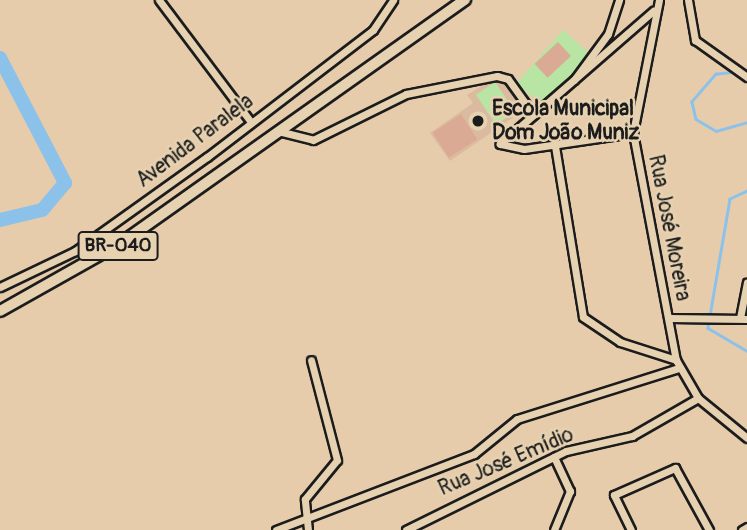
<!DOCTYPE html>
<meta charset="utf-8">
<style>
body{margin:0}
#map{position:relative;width:747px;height:530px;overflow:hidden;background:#e7ccac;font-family:Pangolin,sans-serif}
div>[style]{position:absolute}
.built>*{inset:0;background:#dbbba0}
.green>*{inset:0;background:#b8e5a3;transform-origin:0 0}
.stream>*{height:2.5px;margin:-1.25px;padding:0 1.25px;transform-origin:1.25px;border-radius:1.25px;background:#8cc2ea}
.river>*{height:14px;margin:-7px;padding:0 7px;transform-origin:7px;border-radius:7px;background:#8cc2ea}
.building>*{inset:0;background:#daaa94;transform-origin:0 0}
.roads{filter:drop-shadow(2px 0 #1c1c1c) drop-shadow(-2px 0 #1c1c1c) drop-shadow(0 2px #1c1c1c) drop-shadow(0 -2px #1c1c1c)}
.minor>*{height:7px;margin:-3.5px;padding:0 3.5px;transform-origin:3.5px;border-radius:3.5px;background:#e6d1b0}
.trunk>*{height:10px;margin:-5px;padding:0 5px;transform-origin:5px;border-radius:5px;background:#e6d1b0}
.dots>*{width:19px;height:19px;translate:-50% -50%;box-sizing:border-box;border:4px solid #e6d1b0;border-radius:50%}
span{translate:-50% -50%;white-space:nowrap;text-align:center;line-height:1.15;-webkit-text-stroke:5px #e6d1b0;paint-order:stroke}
.shield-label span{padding:2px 5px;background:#e6d1b0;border:2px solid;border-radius:5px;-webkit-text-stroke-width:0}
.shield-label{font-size:19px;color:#1c1c1c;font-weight:700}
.poi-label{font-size:21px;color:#1c1c1c;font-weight:700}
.left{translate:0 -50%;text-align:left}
.street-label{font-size:21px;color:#1c1c1c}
</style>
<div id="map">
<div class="built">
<div style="clip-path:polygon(494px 78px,507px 79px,527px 108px,450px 161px,430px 133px,473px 103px,467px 95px)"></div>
</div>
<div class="green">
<div style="left:563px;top:30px;width:43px;height:71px;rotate:41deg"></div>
<div style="left:495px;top:82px;width:36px;height:23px;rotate:56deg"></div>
</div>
<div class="stream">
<div style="left:736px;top:72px;width:20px;rotate:174deg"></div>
<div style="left:716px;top:74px;width:37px;rotate:131deg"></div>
<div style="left:692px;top:102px;width:17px;rotate:77deg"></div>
<div style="left:696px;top:119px;width:23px;rotate:31deg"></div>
<div style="left:716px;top:131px;width:32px;rotate:-16deg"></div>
<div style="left:747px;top:191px;width:19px;rotate:155deg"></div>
<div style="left:730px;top:199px;width:131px;rotate:99.7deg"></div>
<div style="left:708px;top:328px;width:45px;rotate:30.5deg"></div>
</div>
<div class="river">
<div style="left:0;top:58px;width:141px;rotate:62.5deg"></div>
<div style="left:65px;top:183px;width:35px;rotate:130deg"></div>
<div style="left:42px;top:210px;width:43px;rotate:166.6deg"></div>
</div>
<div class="building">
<div style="left:558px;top:42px;width:19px;height:32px;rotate:47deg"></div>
<div style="left:461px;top:114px;width:30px;height:34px;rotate:57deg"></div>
</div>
<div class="roads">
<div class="minor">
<div style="left:159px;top:0;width:153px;rotate:53deg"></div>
<div style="left:659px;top:0;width:136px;rotate:101.1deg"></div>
<div style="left:633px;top:133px;width:231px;rotate:79.3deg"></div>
<div style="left:676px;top:360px;width:44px;rotate:59.9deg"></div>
<div style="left:698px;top:398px;width:63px;rotate:39.2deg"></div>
<div style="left:688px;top:0;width:41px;rotate:80.1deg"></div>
<div style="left:695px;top:40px;width:64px;rotate:35.4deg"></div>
<div style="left:574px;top:80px;width:57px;rotate:-53.5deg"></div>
<div style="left:608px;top:34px;width:36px;rotate:-72deg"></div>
<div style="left:282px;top:132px;width:32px;rotate:14deg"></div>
<div style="left:313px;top:140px;width:104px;rotate:-26.3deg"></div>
<div style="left:406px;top:94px;width:93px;rotate:-11.2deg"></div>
<div style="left:497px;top:76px;width:11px;rotate:15deg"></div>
<div style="left:508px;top:79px;width:44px;rotate:54.2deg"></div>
<div style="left:633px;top:133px;width:110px;rotate:171.6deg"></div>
<div style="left:524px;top:149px;width:25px;rotate:-168deg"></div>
<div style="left:500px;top:144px;width:203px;rotate:-41deg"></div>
<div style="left:555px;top:146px;width:173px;rotate:80.7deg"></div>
<div style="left:583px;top:317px;width:45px;rotate:34deg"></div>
<div style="left:620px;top:342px;width:59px;rotate:17.8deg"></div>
<div style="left:0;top:287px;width:83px;rotate:-25.6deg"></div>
<div style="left:75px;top:251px;width:162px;rotate:-35.5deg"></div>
<div style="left:207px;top:157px;width:209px;rotate:-37.4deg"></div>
<div style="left:373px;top:30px;width:36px;rotate:-56deg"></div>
<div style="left:669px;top:318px;width:78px;rotate:0.7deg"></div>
<div style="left:740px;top:318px;width:36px;rotate:-79deg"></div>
<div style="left:554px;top:457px;width:38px;rotate:65deg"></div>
<div style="left:570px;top:491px;width:42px;rotate:112.3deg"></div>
<div style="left:276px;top:530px;width:212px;rotate:-21deg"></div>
<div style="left:474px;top:454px;width:55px;rotate:-39.1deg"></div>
<div style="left:517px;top:419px;width:170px;rotate:-17.5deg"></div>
<div style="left:308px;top:530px;width:31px;rotate:-96deg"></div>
<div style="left:305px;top:499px;width:50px;rotate:-50.6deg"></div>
<div style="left:337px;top:460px;width:103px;rotate:-104.6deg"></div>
<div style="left:406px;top:530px;width:178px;rotate:-26.3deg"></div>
<div style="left:566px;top:451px;width:68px;rotate:-12.8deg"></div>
<div style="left:632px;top:436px;width:76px;rotate:-29.9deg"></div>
<div style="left:631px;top:530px;width:39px;rotate:-116deg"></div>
<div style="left:614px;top:495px;width:67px;rotate:-23.9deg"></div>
<div style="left:675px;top:468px;width:71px;rotate:61.3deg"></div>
<div style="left:742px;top:530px;width:6px;rotate:-31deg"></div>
</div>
<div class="trunk">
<div style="left:0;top:311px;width:142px;rotate:-29.4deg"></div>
<div style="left:124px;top:241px;width:418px;rotate:-35.3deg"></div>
</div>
</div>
<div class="dots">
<div style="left:478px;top:121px;background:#1c1c1c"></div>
</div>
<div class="shield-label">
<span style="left:118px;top:246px">BR-040</span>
</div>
<div class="poi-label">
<span class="left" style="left:492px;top:121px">Escola Municipal<br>Dom João Muniz</span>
</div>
<div class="street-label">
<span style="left:195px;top:141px;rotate:-37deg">Avenida Paralela</span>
<span style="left:669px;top:228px;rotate:79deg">Rua José Moreira</span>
<span style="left:506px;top:462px;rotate:-23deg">Rua José Emídio</span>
</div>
</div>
